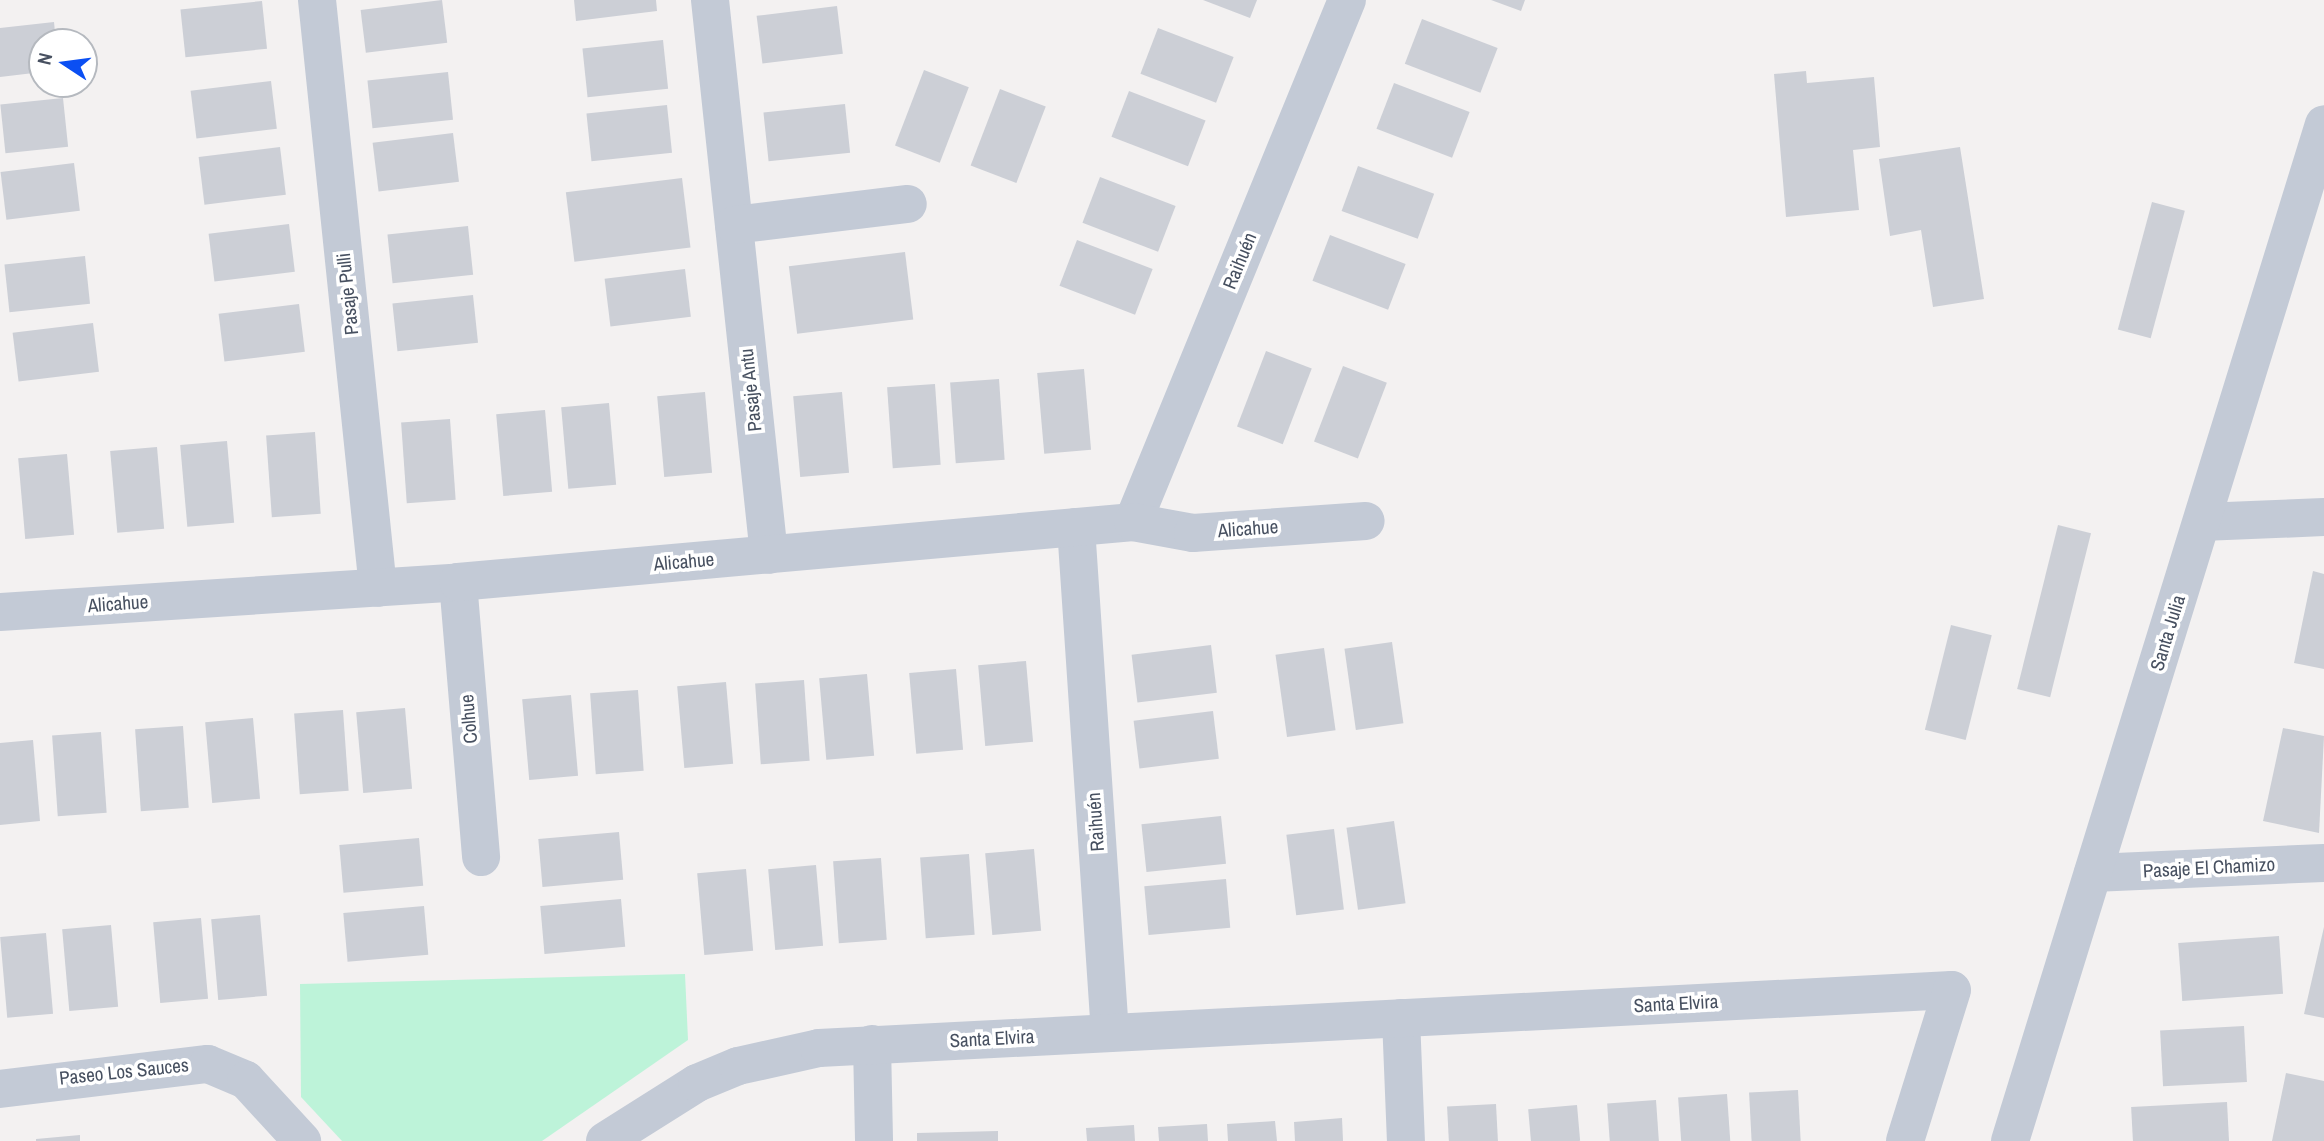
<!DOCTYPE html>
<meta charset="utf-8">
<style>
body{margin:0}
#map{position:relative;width:2324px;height:1141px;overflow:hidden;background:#f3f1f1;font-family:"Archivo Narrow",sans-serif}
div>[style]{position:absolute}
.green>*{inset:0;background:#bdf3d9}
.building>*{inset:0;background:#cccfd6;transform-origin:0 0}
.minor>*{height:38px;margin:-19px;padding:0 19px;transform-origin:19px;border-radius:19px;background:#c3cad6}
span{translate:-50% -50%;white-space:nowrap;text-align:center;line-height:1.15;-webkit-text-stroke:7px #fff;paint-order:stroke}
.street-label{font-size:19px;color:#475060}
.north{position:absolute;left:28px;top:28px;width:70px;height:70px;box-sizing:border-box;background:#fff;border:2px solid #b5b9bf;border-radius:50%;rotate:283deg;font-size:19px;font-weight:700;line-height:28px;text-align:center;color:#475060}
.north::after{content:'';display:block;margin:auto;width:24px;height:32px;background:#0b4ff3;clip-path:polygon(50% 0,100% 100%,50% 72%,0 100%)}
</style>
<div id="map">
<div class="green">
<div style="clip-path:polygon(685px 974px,688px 1040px,542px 1141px,342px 1141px,301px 1097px,300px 984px)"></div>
</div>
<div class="building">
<div style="left:442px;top:0;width:43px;height:82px;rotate:83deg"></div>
<div style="clip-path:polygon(574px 0,656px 0,657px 11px,576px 21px)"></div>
<div style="clip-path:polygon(1203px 0,1257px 0,1250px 18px)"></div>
<div style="clip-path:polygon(1491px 0,1525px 0,1521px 11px)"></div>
<div style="left:262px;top:1px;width:48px;height:82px;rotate:84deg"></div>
<div style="left:837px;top:6px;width:48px;height:81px;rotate:83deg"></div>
<div style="left:1422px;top:19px;width:81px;height:48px;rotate:21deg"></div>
<div style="clip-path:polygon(54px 22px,56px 42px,42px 42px,42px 72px,0 77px,0 28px)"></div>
<div style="left:1158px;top:28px;width:81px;height:49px;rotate:21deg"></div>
<div style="left:663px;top:40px;width:49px;height:81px;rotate:84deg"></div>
<div style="left:924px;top:70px;width:48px;height:81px;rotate:21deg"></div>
<div style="clip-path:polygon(1806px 71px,1807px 83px,1874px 77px,1880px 147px,1853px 150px,1859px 210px,1786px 217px,1774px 74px)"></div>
<div style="left:448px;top:72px;width:48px;height:81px;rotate:84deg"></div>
<div style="left:271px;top:81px;width:48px;height:81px;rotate:83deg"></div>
<div style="left:1394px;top:83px;width:81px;height:49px;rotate:21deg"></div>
<div style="left:1000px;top:89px;width:49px;height:82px;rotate:21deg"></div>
<div style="left:1129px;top:91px;width:82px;height:49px;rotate:21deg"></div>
<div style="left:63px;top:98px;width:49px;height:63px;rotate:84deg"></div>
<div style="left:845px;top:104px;width:49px;height:82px;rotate:84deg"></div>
<div style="left:667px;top:105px;width:48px;height:81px;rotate:84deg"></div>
<div style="left:453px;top:133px;width:49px;height:81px;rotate:83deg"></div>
<div style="left:280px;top:147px;width:48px;height:82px;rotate:83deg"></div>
<div style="clip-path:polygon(1960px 147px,1984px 299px,1933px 307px,1921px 230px,1890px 236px,1879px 159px)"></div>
<div style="left:74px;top:163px;width:48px;height:74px;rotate:83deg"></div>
<div style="left:1358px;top:166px;width:81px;height:48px;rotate:20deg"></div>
<div style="left:1100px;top:177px;width:81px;height:49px;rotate:21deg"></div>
<div style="left:682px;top:178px;width:70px;height:117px;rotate:83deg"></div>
<div style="left:2152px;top:202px;width:34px;height:132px;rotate:15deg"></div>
<div style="left:289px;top:224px;width:48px;height:81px;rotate:83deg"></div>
<div style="left:468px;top:226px;width:49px;height:81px;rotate:84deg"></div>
<div style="left:1330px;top:235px;width:81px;height:49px;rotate:21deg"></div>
<div style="left:1077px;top:240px;width:81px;height:49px;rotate:21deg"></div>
<div style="left:905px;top:252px;width:68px;height:117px;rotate:83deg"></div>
<div style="left:85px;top:256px;width:48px;height:81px;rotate:84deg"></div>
<div style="left:685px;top:269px;width:48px;height:81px;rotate:83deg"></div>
<div style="left:473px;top:295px;width:48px;height:81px;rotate:84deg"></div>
<div style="left:299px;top:304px;width:48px;height:81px;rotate:83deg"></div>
<div style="left:93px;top:323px;width:49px;height:81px;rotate:83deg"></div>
<div style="left:1266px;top:351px;width:49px;height:81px;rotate:21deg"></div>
<div style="left:1343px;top:366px;width:47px;height:81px;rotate:21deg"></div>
<div style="left:1084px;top:369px;width:81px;height:47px;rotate:85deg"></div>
<div style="left:999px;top:379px;width:81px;height:49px;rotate:86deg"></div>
<div style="left:935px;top:384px;width:81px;height:48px;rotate:86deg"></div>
<div style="left:705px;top:392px;width:81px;height:48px;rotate:85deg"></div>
<div style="left:842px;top:392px;width:81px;height:49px;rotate:85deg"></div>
<div style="left:609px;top:403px;width:82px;height:48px;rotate:85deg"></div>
<div style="left:545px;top:410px;width:82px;height:49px;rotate:85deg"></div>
<div style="left:450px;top:419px;width:81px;height:49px;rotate:86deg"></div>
<div style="left:315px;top:432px;width:82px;height:49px;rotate:86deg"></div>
<div style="left:227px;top:441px;width:82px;height:47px;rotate:85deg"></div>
<div style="left:157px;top:447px;width:82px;height:47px;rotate:85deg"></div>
<div style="left:67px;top:454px;width:81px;height:49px;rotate:85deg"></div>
<div style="left:2058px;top:525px;width:34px;height:169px;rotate:14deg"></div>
<div style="clip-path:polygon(2313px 571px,2324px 574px,2324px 669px,2294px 663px)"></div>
<div style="left:1951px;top:625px;width:42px;height:108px;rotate:14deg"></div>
<div style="left:1392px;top:642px;width:82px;height:48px;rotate:82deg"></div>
<div style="left:1211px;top:645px;width:48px;height:80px;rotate:83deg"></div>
<div style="left:1324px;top:648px;width:83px;height:49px;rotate:82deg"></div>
<div style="left:1026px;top:661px;width:81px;height:48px;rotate:85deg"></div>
<div style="left:956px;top:669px;width:81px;height:47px;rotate:85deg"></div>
<div style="left:867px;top:674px;width:82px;height:48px;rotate:85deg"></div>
<div style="left:804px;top:680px;width:81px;height:49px;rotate:86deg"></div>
<div style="left:726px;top:682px;width:82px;height:49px;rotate:85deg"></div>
<div style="left:638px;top:690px;width:81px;height:48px;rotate:86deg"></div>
<div style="left:571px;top:695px;width:81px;height:49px;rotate:85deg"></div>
<div style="left:405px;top:708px;width:81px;height:49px;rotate:85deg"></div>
<div style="left:343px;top:710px;width:81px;height:49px;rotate:86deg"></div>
<div style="left:1213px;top:711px;width:48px;height:80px;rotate:83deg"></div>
<div style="left:253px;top:718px;width:81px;height:48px;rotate:85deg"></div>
<div style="left:183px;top:726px;width:82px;height:48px;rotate:86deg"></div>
<div style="clip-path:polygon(2283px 728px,2324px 736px,2319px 833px,2263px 821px)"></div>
<div style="left:101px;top:732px;width:81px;height:49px;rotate:86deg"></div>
<div style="clip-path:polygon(33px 740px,40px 821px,0 825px,0 743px)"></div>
<div style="left:1221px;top:816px;width:48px;height:80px;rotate:84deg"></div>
<div style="left:1394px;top:821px;width:83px;height:48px;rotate:82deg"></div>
<div style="left:1334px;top:829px;width:81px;height:48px;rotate:83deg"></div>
<div style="left:619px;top:832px;width:48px;height:81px;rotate:85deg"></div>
<div style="left:419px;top:838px;width:48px;height:80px;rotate:85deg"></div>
<div style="left:1034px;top:849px;width:82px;height:49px;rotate:85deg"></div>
<div style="left:969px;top:854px;width:81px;height:49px;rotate:86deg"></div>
<div style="left:881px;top:858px;width:82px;height:48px;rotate:86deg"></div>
<div style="left:816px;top:865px;width:81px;height:48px;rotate:85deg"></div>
<div style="left:746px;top:869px;width:82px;height:49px;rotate:85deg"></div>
<div style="left:1226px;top:879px;width:49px;height:82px;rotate:85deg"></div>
<div style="left:621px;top:899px;width:48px;height:81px;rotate:85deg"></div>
<div style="left:424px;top:906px;width:49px;height:81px;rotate:85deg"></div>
<div style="left:260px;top:915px;width:81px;height:49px;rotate:85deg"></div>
<div style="left:201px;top:918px;width:81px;height:48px;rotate:85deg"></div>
<div style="left:111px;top:925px;width:82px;height:49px;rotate:85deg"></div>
<div style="clip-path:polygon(2324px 927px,2324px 1018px,2304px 1014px)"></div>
<div style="left:46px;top:933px;width:81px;height:46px;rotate:85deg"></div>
<div style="left:2279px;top:936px;width:58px;height:101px;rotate:86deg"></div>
<div style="left:2244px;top:1026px;width:56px;height:84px;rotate:87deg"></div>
<div style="clip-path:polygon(2286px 1073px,2324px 1081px,2324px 1141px,2272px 1141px)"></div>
<div style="left:1798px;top:1090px;width:51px;height:49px;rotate:87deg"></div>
<div style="left:1727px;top:1094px;width:47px;height:49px;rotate:86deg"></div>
<div style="left:1656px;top:1100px;width:41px;height:49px;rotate:86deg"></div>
<div style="left:2227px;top:1102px;width:39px;height:96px;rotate:87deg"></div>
<div style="left:1496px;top:1104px;width:37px;height:49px;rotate:87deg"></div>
<div style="left:1577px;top:1105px;width:36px;height:49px;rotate:85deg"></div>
<div style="clip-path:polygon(1342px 1118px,1343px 1141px,1295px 1141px,1294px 1122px)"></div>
<div style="clip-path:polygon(1275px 1121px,1277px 1141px,1228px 1141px,1227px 1124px)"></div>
<div style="clip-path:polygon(1207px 1124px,1208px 1141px,1159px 1141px,1158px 1127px)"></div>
<div style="clip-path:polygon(1134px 1125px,1135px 1141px,1087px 1141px,1086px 1128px)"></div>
<div style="clip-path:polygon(998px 1131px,998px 1141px,917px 1141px,917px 1133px)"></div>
<div style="clip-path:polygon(80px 1135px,80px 1141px,36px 1141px,36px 1139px)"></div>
</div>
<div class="minor">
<div style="left:317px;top:0;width:591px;rotate:84.08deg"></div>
<div style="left:710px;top:0;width:558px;rotate:83.93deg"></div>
<div style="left:734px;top:225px;width:175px;rotate:-6.9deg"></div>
<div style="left:1133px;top:522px;width:564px;rotate:-67.71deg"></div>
<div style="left:2202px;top:522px;width:122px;rotate:-2.3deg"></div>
<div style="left:1076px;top:527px;width:507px;rotate:86.16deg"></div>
<div style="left:458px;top:582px;width:276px;rotate:85.2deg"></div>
<div style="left:0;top:612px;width:459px;rotate:-3.7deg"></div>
<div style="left:458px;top:582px;width:678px;rotate:-5.08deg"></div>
<div style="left:1133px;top:522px;width:61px;rotate:10.4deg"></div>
<div style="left:1193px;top:533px;width:173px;rotate:-4deg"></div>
<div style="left:2093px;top:873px;width:231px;rotate:-2.5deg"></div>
<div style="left:1401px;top:1018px;width:123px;rotate:87.7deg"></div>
<div style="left:872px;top:1044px;width:97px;rotate:88.8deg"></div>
<div style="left:0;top:1089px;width:209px;rotate:-6.9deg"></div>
<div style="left:208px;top:1064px;width:41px;rotate:22.8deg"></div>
<div style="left:246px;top:1080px;width:83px;rotate:47.4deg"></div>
<div style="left:605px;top:1141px;width:109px;rotate:-32.2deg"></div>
<div style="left:697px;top:1083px;width:44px;rotate:-22.5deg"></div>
<div style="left:738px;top:1066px;width:83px;rotate:-12.5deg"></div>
<div style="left:819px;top:1048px;width:1134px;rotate:-2.93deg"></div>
<div style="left:1952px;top:990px;width:158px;rotate:107.3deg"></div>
<div style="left:2010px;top:1141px;width:1064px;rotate:-72.84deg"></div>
</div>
<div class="street-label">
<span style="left:1240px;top:261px;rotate:-68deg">Raihuén</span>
<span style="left:348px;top:294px;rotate:-96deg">Pasaje Pulli</span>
<span style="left:751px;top:390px;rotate:-96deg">Pasaje Antu</span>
<span style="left:1248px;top:529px;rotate:-4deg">Alicahue</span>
<span style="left:684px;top:562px;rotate:-5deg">Alicahue</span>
<span style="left:118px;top:604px;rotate:-4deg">Alicahue</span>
<span style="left:2168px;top:633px;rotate:-73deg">Santa Julia</span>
<span style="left:469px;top:719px;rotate:-95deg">Colhue</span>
<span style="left:1096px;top:822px;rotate:-94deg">Raihuén</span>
<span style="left:2209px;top:868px;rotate:-3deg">Pasaje El Chamizo</span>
<span style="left:1676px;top:1004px;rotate:-3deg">Santa Elvira</span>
<span style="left:992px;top:1039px;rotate:-3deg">Santa Elvira</span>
<span style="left:124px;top:1072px;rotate:-6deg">Paseo Los Sauces</span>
</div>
<div class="north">N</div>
</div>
